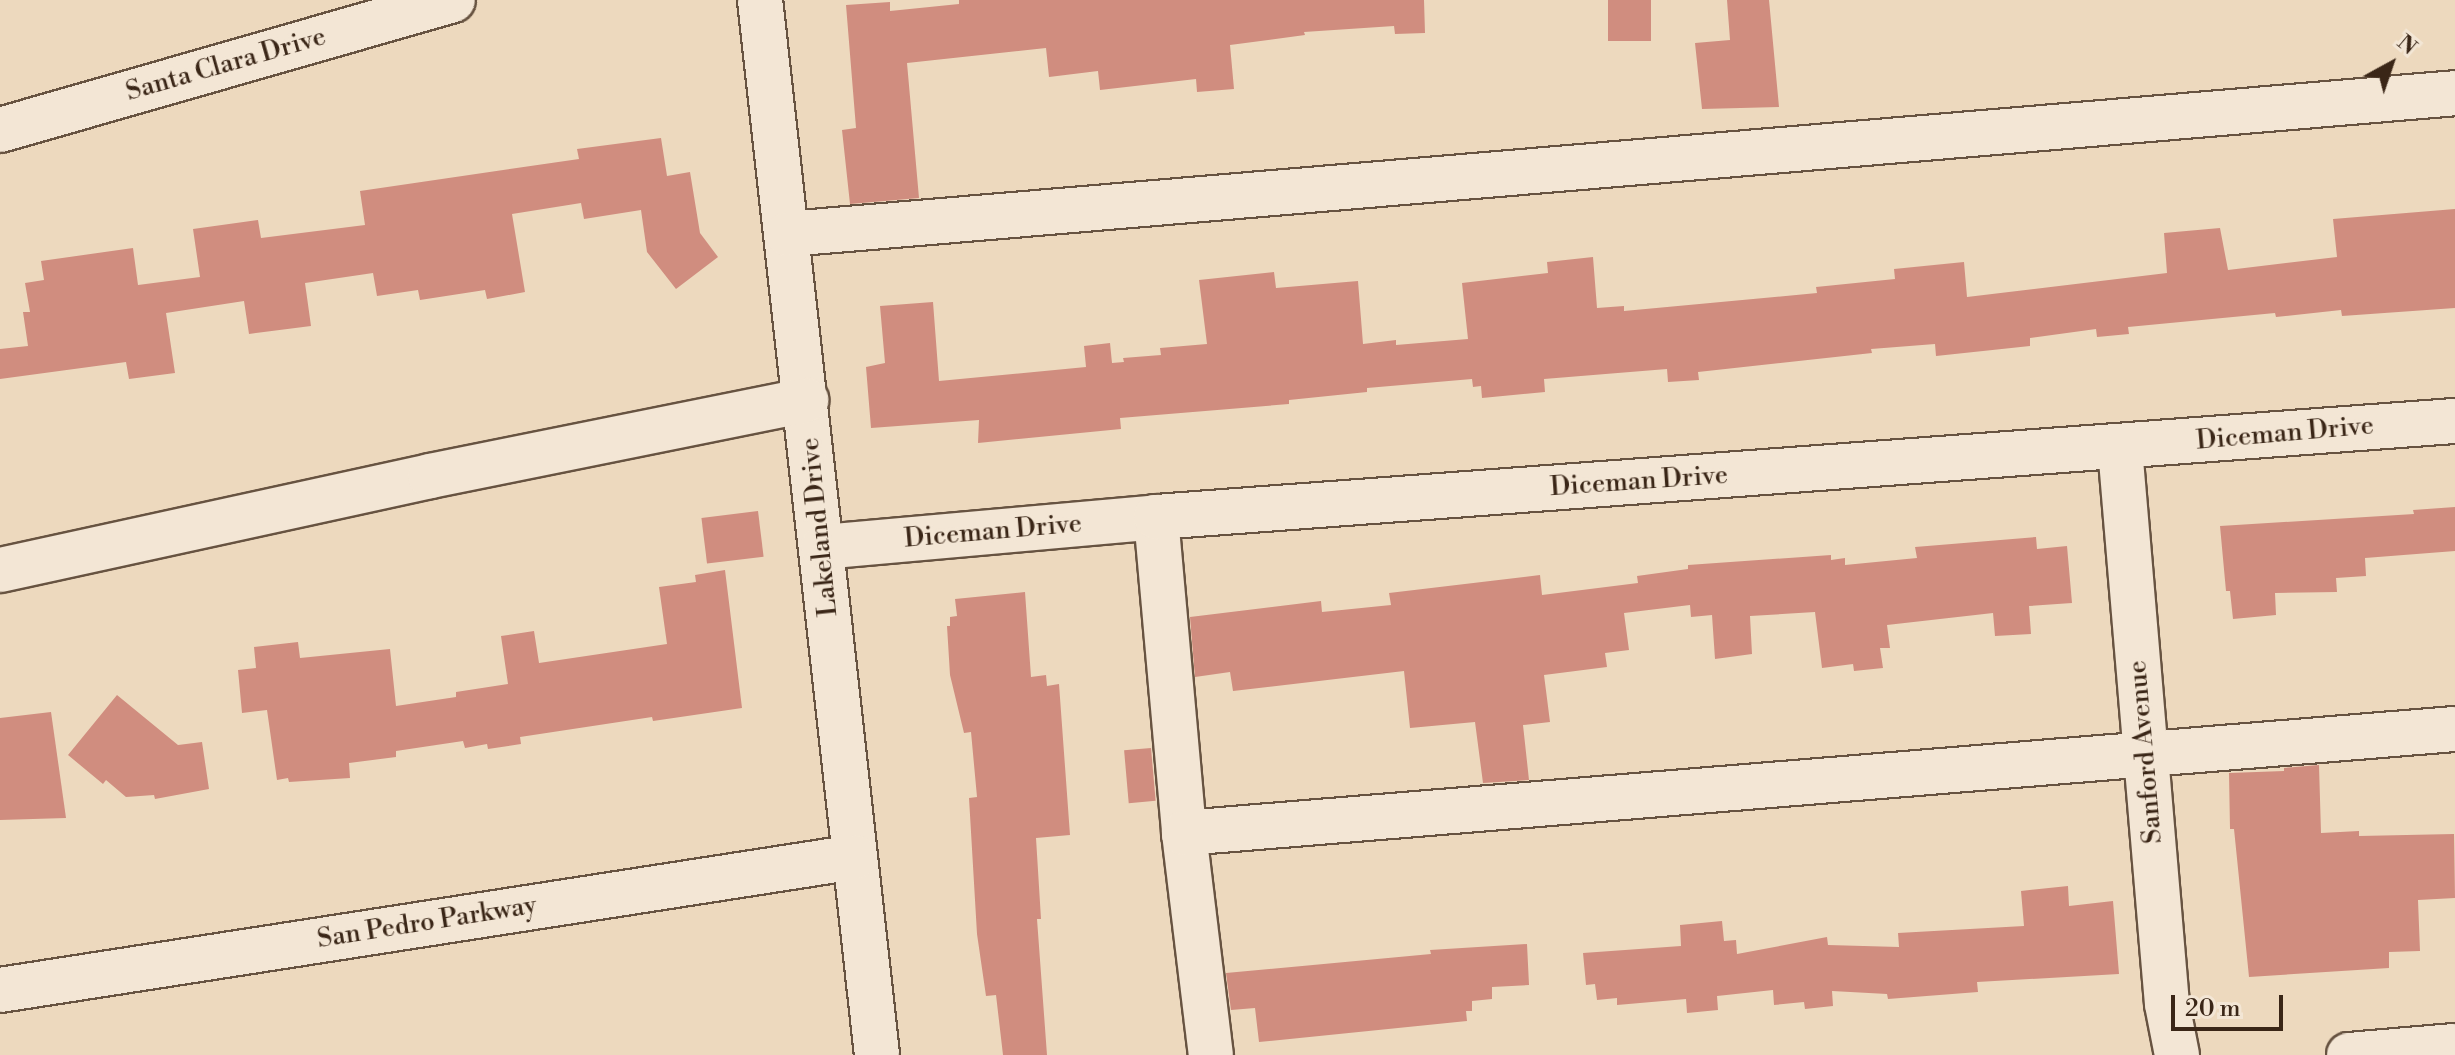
<!DOCTYPE html>
<style>
body{margin:0}
#map{position:relative;width:2455px;height:1055px;overflow:hidden;background:#edd9be;font-family:"Libre Bodoni",serif}
div>[style]{position:absolute}
.building>*{inset:0;background:#d08d7f;transform-origin:0 0}
.roads{filter:drop-shadow(2px 0 #675341) drop-shadow(-2px 0 #675341) drop-shadow(0 2px #675341) drop-shadow(0 -2px #675341)}
.minor>*{height:44px;margin:-22px;padding:0 22px;transform-origin:22px;border-radius:22px;background:#f3e6d5}
span{translate:-50% -50%;white-space:nowrap;text-align:center;line-height:1.15;-webkit-text-stroke:6px #f3e6d5;paint-order:stroke}
.street-label{font-size:26px;color:#3a2617}
.north{position:absolute;left:2351px;top:24px;width:80px;height:80px;-webkit-text-stroke:6px #f3e6d5;paint-order:stroke;rotate:40deg;font-size:22px;font-weight:700;line-height:32px;text-align:center;color:#3a2617}
.north::after{content:'';display:block;margin:auto;width:28px;height:36px;background:#3a2617;clip-path:polygon(50% 0,100% 100%,50% 72%,0 100%)}
.scale{position:absolute;left:2171px;top:995px;width:112px;height:36px;box-sizing:border-box;border:4px solid #3a2617;border-top:0;padding-left:10px;font-size:24px;line-height:28px;white-space:nowrap;color:#3a2617;-webkit-text-stroke:6px #f3e6d5;paint-order:stroke}
</style>
<div id="map">
<div class="building">
<div style="clip-path:polygon(959px 0,1424px 0,1425px 33px,1395px 34px,1394px 26px,1304px 32px,1305px 35px,1230px 45px,1234px 89px,1197px 92px,1196px 79px,1100px 90px,1098px 71px,1049px 77px,1046px 48px,907px 63px,919px 198px,850px 204px,842px 130px,856px 128px,846px 5px,890px 2px,890px 11px,959px 4px)"></div>
<div style="left:1608px;top:0;width:43px;height:41px"></div>
<div style="clip-path:polygon(1727px 0,1769px 0,1779px 107px,1702px 109px,1695px 43px,1730px 40px)"></div>
<div style="clip-path:polygon(661px 138px,667px 176px,690px 172px,700px 233px,718px 257px,676px 289px,647px 252px,641px 210px,584px 219px,581px 203px,512px 214px,525px 292px,487px 299px,485px 290px,420px 300px,418px 290px,377px 296px,373px 273px,305px 283px,311px 326px,249px 334px,244px 301px,166px 313px,175px 373px,129px 379px,126px 362px,0 379px,0 349px,28px 346px,23px 312px,30px 312px,25px 283px,44px 280px,41px 261px,133px 248px,138px 285px,200px 277px,193px 229px,258px 220px,261px 238px,365px 225px,360px 191px,579px 159px,577px 149px)"></div>
<div style="clip-path:polygon(2455px 209px,2455px 308px,2342px 316px,2341px 310px,2276px 317px,2275px 313px,2128px 327px,2129px 334px,2097px 337px,2096px 329px,2030px 338px,2030px 346px,1936px 356px,1935px 344px,1871px 349px,1872px 353px,1698px 372px,1699px 380px,1668px 382px,1667px 369px,1544px 379px,1545px 392px,1482px 398px,1481px 386px,1473px 387px,1472px 379px,1367px 388px,1367px 392px,1289px 400px,1289px 404px,1120px 418px,1121px 429px,978px 443px,979px 420px,871px 428px,866px 367px,885px 363px,880px 306px,933px 302px,939px 381px,1086px 367px,1084px 346px,1110px 343px,1112px 363px,1124px 362px,1123px 358px,1161px 355px,1160px 348px,1207px 344px,1199px 280px,1274px 272px,1276px 288px,1358px 281px,1363px 344px,1396px 340px,1396px 345px,1468px 339px,1462px 283px,1548px 273px,1547px 262px,1593px 257px,1597px 308px,1624px 306px,1624px 311px,1817px 293px,1816px 287px,1895px 279px,1894px 269px,1964px 262px,1967px 297px,2167px 273px,2164px 233px,2220px 228px,2228px 270px,2337px 257px,2333px 219px)"></div>
<div style="clip-path:polygon(2455px 507px,2455px 551px,2365px 558px,2366px 576px,2336px 578px,2337px 592px,2275px 593px,2276px 615px,2233px 619px,2230px 591px,2226px 591px,2220px 526px,2414px 514px,2413px 510px)"></div>
<div style="left:758px;top:511px;width:46px;height:57px;rotate:83deg"></div>
<div style="clip-path:polygon(2036px 537px,2037px 549px,2067px 546px,2072px 603px,2029px 606px,2031px 634px,1995px 636px,1993px 613px,1887px 625px,1890px 648px,1880px 648px,1883px 668px,1854px 671px,1853px 664px,1822px 668px,1815px 612px,1750px 616px,1752px 654px,1715px 659px,1712px 615px,1691px 617px,1690px 605px,1624px 613px,1629px 650px,1605px 653px,1607px 667px,1544px 675px,1550px 722px,1523px 725px,1529px 780px,1483px 783px,1475px 722px,1410px 728px,1404px 671px,1233px 691px,1230px 672px,1195px 677px,1190px 617px,1321px 601px,1322px 612px,1391px 605px,1389px 593px,1540px 575px,1542px 595px,1638px 583px,1637px 576px,1688px 569px,1688px 565px,1831px 555px,1831px 560px,1845px 558px,1845px 565px,1917px 558px,1915px 547px)"></div>
<div style="clip-path:polygon(725px 570px,742px 708px,653px 721px,652px 717px,520px 737px,521px 744px,488px 749px,487px 744px,465px 748px,463px 741px,396px 751px,396px 757px,349px 763px,350px 778px,289px 782px,288px 778px,277px 780px,267px 710px,242px 713px,238px 670px,256px 668px,254px 647px,298px 642px,300px 658px,390px 649px,396px 706px,456px 697px,456px 692px,508px 684px,501px 636px,534px 631px,539px 663px,667px 644px,659px 587px,696px 582px,695px 575px)"></div>
<div style="clip-path:polygon(1025px 592px,1031px 677px,1046px 675px,1047px 686px,1059px 684px,1070px 835px,1036px 838px,1041px 919px,1037px 919px,1047px 1055px,1003px 1055px,996px 995px,986px 996px,977px 934px,969px 798px,977px 797px,971px 732px,964px 733px,950px 675px,947px 626px,950px 626px,950px 617px,957px 616px,955px 599px)"></div>
<div style="clip-path:polygon(117px 695px,178px 745px,202px 742px,209px 789px,155px 799px,154px 795px,126px 797px,106px 780px,103px 784px,68px 755px)"></div>
<div style="clip-path:polygon(51px 712px,66px 818px,0 820px,0 718px)"></div>
<div style="left:1151px;top:748px;width:53px;height:27px;rotate:85deg"></div>
<div style="clip-path:polygon(2319px 765px,2321px 833px,2359px 831px,2359px 836px,2454px 834px,2455px 898px,2418px 900px,2420px 951px,2389px 952px,2389px 968px,2249px 977px,2234px 829px,2230px 829px,2229px 773px,2284px 771px,2284px 768px)"></div>
<div style="clip-path:polygon(2068px 886px,2069px 906px,2113px 901px,2119px 974px,1977px 982px,1978px 992px,1888px 999px,1887px 994px,1832px 991px,1833px 1006px,1805px 1009px,1804px 1002px,1774px 1005px,1773px 990px,1717px 996px,1718px 1010px,1687px 1013px,1686px 999px,1617px 1005px,1617px 998px,1597px 1000px,1595px 984px,1586px 985px,1583px 953px,1681px 946px,1680px 925px,1722px 921px,1724px 941px,1736px 940px,1737px 954px,1827px 937px,1828px 945px,1899px 947px,1898px 933px,2024px 926px,2021px 891px)"></div>
<div style="clip-path:polygon(1527px 944px,1529px 985px,1492px 987px,1492px 999px,1472px 1001px,1472px 1011px,1466px 1011px,1467px 1021px,1259px 1042px,1255px 1008px,1231px 1010px,1226px 973px,1431px 954px,1430px 950px)"></div>
</div>
<div class="roads">
<div class="minor">
<div style="left:760px;top:0;width:1061px;rotate:83.67deg"></div>
<div style="left:0;top:130px;width:471px;rotate:-16deg"></div>
<div style="left:788px;top:234px;width:1673px;rotate:-4.83deg"></div>
<div style="left:2120px;top:448px;width:558px;rotate:85.17deg"></div>
<div style="left:2167px;top:1004px;width:52px;rotate:78.9deg"></div>
<div style="left:1156px;top:517px;width:317px;rotate:84.9deg"></div>
<div style="left:1184px;top:833px;width:224px;rotate:83.1deg"></div>
<div style="left:823px;top:547px;width:334px;rotate:-5.1deg"></div>
<div style="left:1156px;top:517px;width:1303px;rotate:-4.23deg"></div>
<div style="left:0;top:570px;width:440px;rotate:-12.3deg"></div>
<div style="left:430px;top:476px;width:384px;rotate:-11.4deg"></div>
<div style="left:1184px;top:833px;width:1275px;rotate:-4.68deg"></div>
<div style="left:0;top:990px;width:865px;rotate:-8.84deg"></div>
<div style="left:2349px;top:1055px;width:106px;rotate:-4.9deg"></div>
</div>
</div>
<div class="street-label">
<span style="left:226px;top:65px;rotate:-16deg">Santa Clara Drive</span>
<span style="left:2285px;top:434px;rotate:-5deg">Diceman Drive</span>
<span style="left:1639px;top:482px;rotate:-4deg">Diceman Drive</span>
<span style="left:820px;top:527px;rotate:-96deg">Lakeland Drive</span>
<span style="left:993px;top:532px;rotate:-5deg">Diceman Drive</span>
<span style="left:2146px;top:752px;rotate:-95deg">Sanford Avenue</span>
<span style="left:427px;top:923px;rotate:-9deg">San Pedro Parkway</span>
</div>
<div class="north">N</div>
<div class="scale">20 m</div>
</div>
